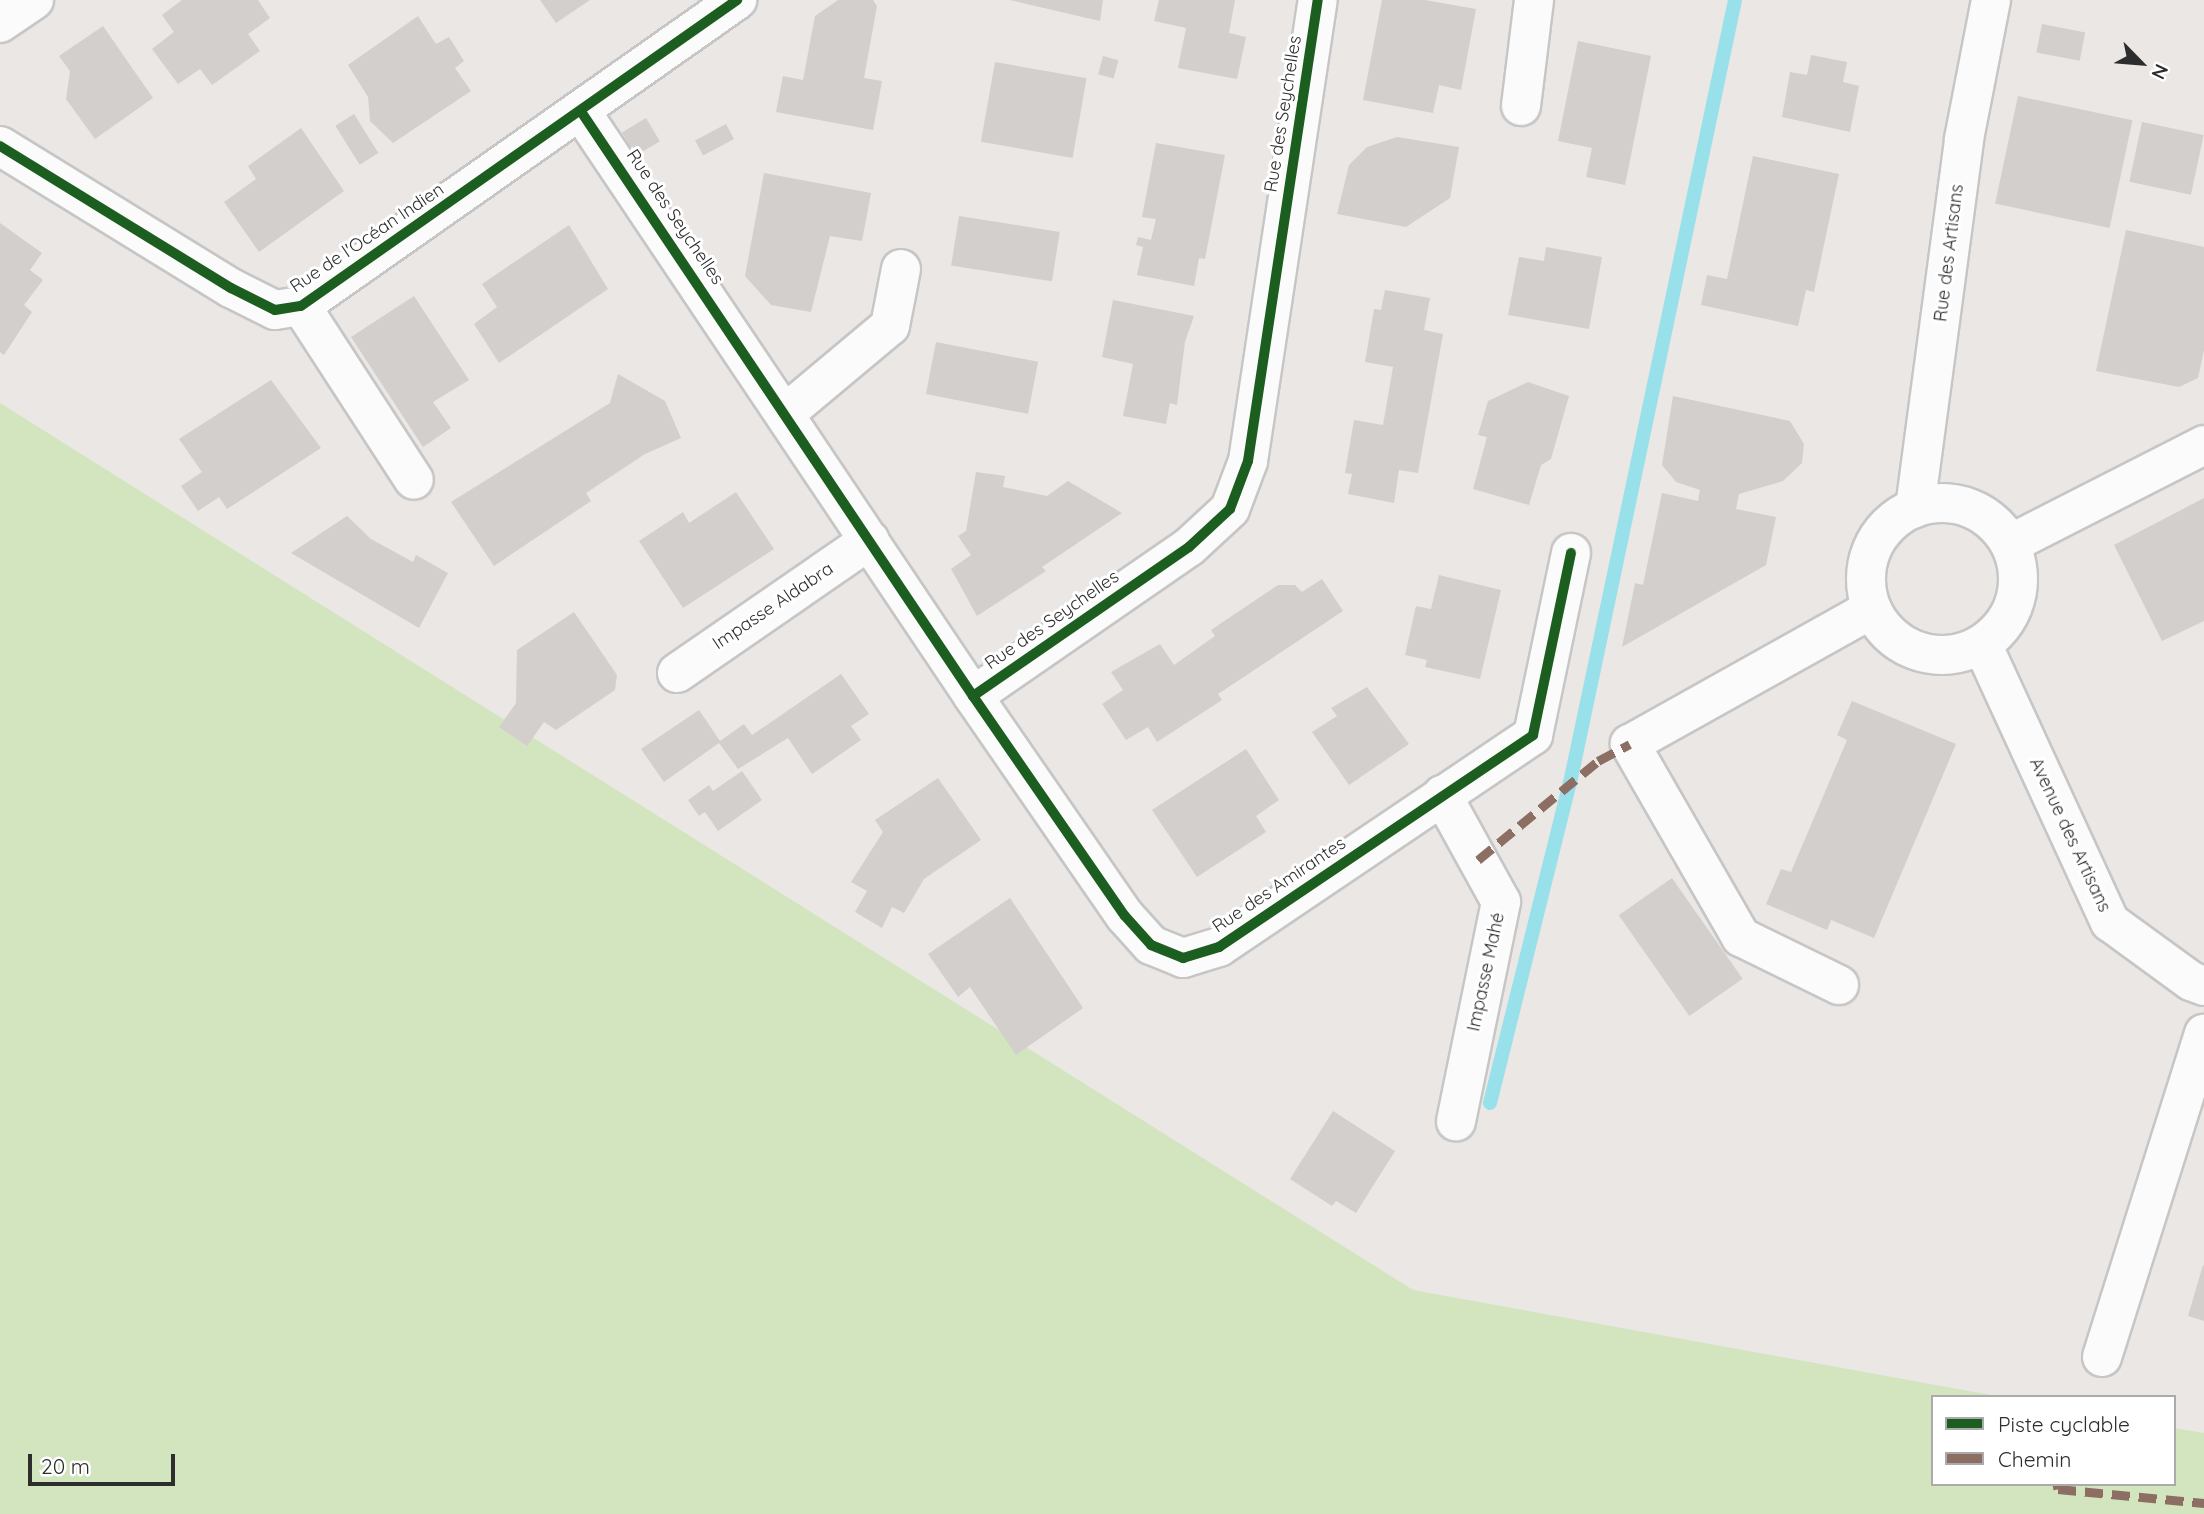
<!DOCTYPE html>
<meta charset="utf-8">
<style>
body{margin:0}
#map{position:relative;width:2204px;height:1514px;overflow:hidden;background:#eae7e4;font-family:Quicksand,sans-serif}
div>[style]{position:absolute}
.green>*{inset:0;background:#d2e5be}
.stream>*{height:14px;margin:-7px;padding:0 7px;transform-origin:7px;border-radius:7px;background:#99e1ea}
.building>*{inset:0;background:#d2cfcd;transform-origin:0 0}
.roads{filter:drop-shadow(2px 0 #c6c6c6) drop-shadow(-2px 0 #c6c6c6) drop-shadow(0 2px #c6c6c6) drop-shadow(0 -2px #c6c6c6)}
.minor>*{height:38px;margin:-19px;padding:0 19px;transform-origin:19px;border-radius:19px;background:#fcfbfb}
.minor>.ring{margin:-19px;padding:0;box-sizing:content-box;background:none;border:38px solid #fcfbfb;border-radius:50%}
.quiet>*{height:9px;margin-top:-4.5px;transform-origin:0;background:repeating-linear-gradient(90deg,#8d6e63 0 18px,transparent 0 27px)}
.cycleway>*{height:10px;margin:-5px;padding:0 5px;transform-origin:5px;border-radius:5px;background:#1b5e20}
span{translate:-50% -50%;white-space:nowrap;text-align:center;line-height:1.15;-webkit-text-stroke:6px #fff;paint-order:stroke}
.street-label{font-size:18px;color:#2d2d2d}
.legend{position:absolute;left:1931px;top:1395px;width:245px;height:91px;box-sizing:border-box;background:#fff;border:2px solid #ababab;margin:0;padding:9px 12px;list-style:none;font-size:21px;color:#2d2d2d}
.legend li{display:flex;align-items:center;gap:14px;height:35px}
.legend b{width:35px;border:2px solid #ababab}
.north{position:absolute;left:2106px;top:28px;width:70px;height:70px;-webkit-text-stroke:5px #fff;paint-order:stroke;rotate:115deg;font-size:19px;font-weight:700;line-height:28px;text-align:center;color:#2d2d2d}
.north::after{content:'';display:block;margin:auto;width:24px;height:32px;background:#2d2d2d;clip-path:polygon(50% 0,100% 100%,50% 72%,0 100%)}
.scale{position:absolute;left:28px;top:1454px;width:147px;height:32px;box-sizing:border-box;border:4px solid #2d2d2d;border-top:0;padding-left:9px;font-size:21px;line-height:24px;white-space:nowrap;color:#2d2d2d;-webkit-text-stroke:5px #fff;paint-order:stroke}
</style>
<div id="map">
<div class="green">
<div style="clip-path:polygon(0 403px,1413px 1290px,2002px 1397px,1933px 1397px,1933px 1484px,2174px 1484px,2174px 1428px,2204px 1433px,2204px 1514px,0 1514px)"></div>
</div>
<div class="stream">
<div style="left:1490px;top:1103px;width:330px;rotate:-76deg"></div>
<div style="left:1570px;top:783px;width:800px;rotate:-78.1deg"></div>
</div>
<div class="building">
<div style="clip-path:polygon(182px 0,258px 0,270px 18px,248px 34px,260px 51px,212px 85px,200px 69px,178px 84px,152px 49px,174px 32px,162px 15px)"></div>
<div style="clip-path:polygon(540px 0,590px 0,556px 23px)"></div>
<div style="clip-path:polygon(838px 0,873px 0,877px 6px,864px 78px,882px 81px,873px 130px,776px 112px,783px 76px,803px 80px,815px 16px)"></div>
<div style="clip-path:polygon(1010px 0,1103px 0,1100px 21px)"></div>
<div style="clip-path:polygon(1159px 0,1235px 0,1229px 33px,1246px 37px,1237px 79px,1178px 68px,1186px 28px,1154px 21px)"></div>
<div style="clip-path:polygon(1382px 0,1425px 0,1476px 9px,1461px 90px,1439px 85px,1433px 113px,1363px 100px)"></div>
<div style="clip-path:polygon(418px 16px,436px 44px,449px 37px,464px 61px,455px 68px,471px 91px,393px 143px,370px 121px,368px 97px,348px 65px)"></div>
<div style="left:2042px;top:24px;width:44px;height:29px;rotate:11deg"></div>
<div style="clip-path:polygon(103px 26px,153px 98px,95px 139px,66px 99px,70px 71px,59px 56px)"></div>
<div style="clip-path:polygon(1578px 41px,1651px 56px,1625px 185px,1586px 177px,1592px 148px,1558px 141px)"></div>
<div style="clip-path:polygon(1811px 55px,1847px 62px,1843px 82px,1859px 86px,1850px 132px,1782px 117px,1790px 72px,1807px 75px)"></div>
<div style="left:1103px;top:56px;width:16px;height:19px;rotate:15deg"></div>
<div style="left:995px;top:62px;width:93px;height:81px;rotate:10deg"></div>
<div style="left:2018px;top:96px;width:117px;height:110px;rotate:12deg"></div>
<div style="left:354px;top:114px;width:46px;height:22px;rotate:58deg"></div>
<div style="left:646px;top:118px;width:27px;height:28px;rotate:59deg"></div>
<div style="left:2142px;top:122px;width:63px;height:61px;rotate:12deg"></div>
<div style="left:726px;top:124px;width:17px;height:35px;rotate:62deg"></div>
<div style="clip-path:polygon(301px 128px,344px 191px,259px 252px,224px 202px,256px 179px,248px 166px)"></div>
<div style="clip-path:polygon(1397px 137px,1459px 147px,1450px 198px,1406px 227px,1337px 214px,1349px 165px,1367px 147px)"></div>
<div style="clip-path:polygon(1156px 143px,1225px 155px,1205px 259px,1199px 258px,1194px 286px,1137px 275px,1143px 247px,1136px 245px,1138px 237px,1151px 240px,1156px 219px,1142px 217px)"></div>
<div style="clip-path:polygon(1753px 156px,1839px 174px,1814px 292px,1806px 290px,1798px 326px,1701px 305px,1707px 275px,1727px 279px)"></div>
<div style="clip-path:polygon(764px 173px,871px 193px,862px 241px,830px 236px,811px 312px,771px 305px,745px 276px)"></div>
<div style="left:959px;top:216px;width:102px;height:50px;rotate:9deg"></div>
<div style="clip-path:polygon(0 223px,42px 253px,30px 270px,43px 280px,24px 305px,32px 312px,4px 355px,0 352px)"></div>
<div style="clip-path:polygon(569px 225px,608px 289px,499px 363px,474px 324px,497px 307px,482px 284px)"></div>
<div style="clip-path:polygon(2126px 230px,2204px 247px,2204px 350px,2198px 378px,2179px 387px,2096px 371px)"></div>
<div style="clip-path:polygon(1546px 247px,1602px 257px,1589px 329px,1508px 315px,1519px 257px,1544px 261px)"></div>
<div style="clip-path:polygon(1385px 290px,1430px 298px,1424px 330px,1443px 334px,1418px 473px,1399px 470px,1394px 503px,1348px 494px,1352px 474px,1345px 473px,1354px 420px,1383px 425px,1393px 367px,1365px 362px,1374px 309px,1381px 310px)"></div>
<div style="clip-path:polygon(414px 296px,469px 380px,433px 402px,451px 428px,423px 447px,351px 337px)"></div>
<div style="clip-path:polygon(1113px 300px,1194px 316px,1185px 342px,1177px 405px,1170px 403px,1166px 424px,1123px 416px,1133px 364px,1102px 357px)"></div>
<div style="left:936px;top:342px;width:104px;height:53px;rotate:11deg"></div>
<div style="clip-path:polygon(618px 374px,665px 401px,681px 438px,645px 454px,586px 493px,591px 501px,494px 566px,451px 502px,610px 403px)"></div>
<div style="clip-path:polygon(271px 380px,321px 448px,227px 509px,219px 497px,198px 511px,181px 486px,202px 472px,179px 439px)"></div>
<div style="clip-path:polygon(1528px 382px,1569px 396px,1551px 459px,1541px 465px,1529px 505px,1473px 489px,1487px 437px,1478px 435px,1488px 401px)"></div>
<div style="clip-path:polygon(1673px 396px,1790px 421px,1804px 444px,1802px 463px,1783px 481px,1739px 494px,1736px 509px,1776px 517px,1766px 565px,1622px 647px,1635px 583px,1643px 585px,1662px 493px,1698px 501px,1700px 490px,1676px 482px,1662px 465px)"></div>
<div style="clip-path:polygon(976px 472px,1005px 476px,1003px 487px,1047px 496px,1068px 481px,1122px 513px,1042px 567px,1046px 571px,977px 616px,951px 569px,971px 555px,958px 536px,966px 531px)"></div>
<div style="clip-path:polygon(736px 492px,774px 549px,683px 608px,639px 541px,683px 512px,689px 523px)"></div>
<div style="clip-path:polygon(2204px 498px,2204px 621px,2162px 641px,2114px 545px)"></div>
<div style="clip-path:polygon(347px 516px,371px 539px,413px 562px,416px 555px,448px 573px,419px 628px,291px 553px)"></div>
<div style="clip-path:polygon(1439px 575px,1501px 590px,1480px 679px,1425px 667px,1427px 660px,1405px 655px,1416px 606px,1431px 609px)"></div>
<div style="clip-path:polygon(1322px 579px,1343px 611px,1218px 694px,1222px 700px,1157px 742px,1148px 727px,1126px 740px,1102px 704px,1123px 690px,1111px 672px,1160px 644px,1174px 665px,1215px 636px,1211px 630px,1278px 585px,1295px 585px,1302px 592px)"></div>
<div style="clip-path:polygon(574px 612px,617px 675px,615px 690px,556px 730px,544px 722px,527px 746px,499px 727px,516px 703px,517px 650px)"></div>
<div style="clip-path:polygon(841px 674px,869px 714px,851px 726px,861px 740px,812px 774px,788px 738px,738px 769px,719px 743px,664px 782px,641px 749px,699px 710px,720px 741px,744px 724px,752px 735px)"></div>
<div style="clip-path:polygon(1367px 687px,1409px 744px,1349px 785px,1312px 732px,1337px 716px,1331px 708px)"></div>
<div style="clip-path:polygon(1852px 701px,1956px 744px,1874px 938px,1831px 920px,1827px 930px,1766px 904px,1781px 869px,1791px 872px,1847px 740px,1837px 735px)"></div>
<div style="clip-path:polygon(1246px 749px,1279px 800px,1256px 816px,1266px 832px,1197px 877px,1152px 810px)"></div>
<div style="clip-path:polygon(742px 771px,762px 800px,718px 831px,705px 812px,699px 816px,688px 800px,709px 785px,713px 791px)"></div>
<div style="clip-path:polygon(938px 778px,981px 840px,924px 879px,904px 913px,892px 907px,882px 928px,855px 912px,867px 891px,851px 882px,883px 832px,875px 820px)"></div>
<div style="left:1672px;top:878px;width:123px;height:65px;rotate:55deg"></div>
<div style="clip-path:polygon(1010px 898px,1083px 1008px,1016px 1055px,970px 987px,958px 997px,928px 954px)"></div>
<div style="clip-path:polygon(1333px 1111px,1395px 1151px,1356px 1213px,1336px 1201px,1332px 1206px,1290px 1179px)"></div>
<div style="clip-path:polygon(2203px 1265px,2204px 1266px,2204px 1321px,2188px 1316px)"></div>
</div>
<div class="roads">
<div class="minor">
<div style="left:0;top:23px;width:41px;rotate:-34.1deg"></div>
<div style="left:1521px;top:106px;width:107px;rotate:-83deg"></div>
<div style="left:582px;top:113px;width:702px;rotate:56.15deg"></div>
<div style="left:973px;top:696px;width:262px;rotate:-34.6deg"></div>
<div style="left:1189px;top:547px;width:56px;rotate:-42.8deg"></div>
<div style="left:1230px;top:509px;width:51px;rotate:-69.4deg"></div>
<div style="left:1248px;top:461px;width:466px;rotate:-81.4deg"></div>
<div style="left:0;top:146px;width:271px;rotate:31.6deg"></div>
<div style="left:231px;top:288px;width:49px;rotate:26.6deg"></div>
<div style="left:275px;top:310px;width:26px;rotate:-9deg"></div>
<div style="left:301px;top:306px;width:533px;rotate:-35.06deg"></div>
<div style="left:301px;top:306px;width:207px;rotate:57deg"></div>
<div style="left:787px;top:412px;width:134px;rotate:-39.9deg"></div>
<div style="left:890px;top:326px;width:58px;rotate:-79.1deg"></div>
<div class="ring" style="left:1866px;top:503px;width:114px;height:114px"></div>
<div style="left:1915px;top:508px;width:372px;rotate:-82.4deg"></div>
<div style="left:1964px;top:139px;width:142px;rotate:-79deg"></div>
<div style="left:2010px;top:544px;width:218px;rotate:-27deg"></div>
<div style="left:1982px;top:644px;width:306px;rotate:65.3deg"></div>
<div style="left:2110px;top:922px;width:100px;rotate:36.1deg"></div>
<div style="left:2191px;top:981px;width:14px;rotate:21deg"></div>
<div style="left:677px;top:673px;width:234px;rotate:-34.6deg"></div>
<div style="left:973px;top:696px;width:267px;rotate:55.4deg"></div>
<div style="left:1125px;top:916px;width:39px;rotate:48deg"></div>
<div style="left:1151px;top:945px;width:35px;rotate:22deg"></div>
<div style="left:1183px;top:958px;width:38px;rotate:-17deg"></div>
<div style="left:1219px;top:947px;width:379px;rotate:-34deg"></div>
<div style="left:1533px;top:735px;width:186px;rotate:-78.2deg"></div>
<div style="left:1442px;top:795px;width:122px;rotate:61.1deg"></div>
<div style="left:1501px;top:902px;width:224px;rotate:101.6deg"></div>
<div style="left:1839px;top:985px;width:109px;rotate:-153.9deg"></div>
<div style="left:1741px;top:937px;width:223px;rotate:-119.9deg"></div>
<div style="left:1630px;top:744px;width:277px;rotate:-29.2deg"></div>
<div style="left:2102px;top:1357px;width:339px;rotate:-72.5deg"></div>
</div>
</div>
<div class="quiet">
<div style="left:1478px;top:860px;width:156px;rotate:-39.5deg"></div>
<div style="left:1598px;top:761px;width:36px;rotate:-28deg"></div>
<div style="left:2057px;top:1484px;width:5px;rotate:79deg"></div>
<div style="left:2058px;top:1489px;width:147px;rotate:5.5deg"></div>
</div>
<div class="cycleway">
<div style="left:582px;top:113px;width:702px;rotate:56.15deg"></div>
<div style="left:973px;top:696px;width:262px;rotate:-34.6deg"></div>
<div style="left:1189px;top:547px;width:56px;rotate:-42.8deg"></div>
<div style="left:1230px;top:509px;width:51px;rotate:-69.4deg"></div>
<div style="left:1248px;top:461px;width:466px;rotate:-81.4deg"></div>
<div style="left:0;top:146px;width:271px;rotate:31.6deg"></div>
<div style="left:231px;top:288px;width:49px;rotate:26.6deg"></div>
<div style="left:275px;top:310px;width:26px;rotate:-9deg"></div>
<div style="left:301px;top:306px;width:533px;rotate:-35.06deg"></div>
<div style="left:973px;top:696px;width:267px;rotate:55.4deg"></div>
<div style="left:1125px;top:916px;width:39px;rotate:48deg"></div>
<div style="left:1151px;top:945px;width:35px;rotate:22deg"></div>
<div style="left:1183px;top:958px;width:38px;rotate:-17deg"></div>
<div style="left:1219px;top:947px;width:379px;rotate:-34deg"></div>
<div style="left:1533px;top:735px;width:186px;rotate:-78.2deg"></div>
</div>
<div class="street-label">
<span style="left:1283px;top:114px;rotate:-81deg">Rue des Seychelles</span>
<span style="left:675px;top:217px;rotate:56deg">Rue des Seychelles</span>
<span style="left:367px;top:238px;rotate:-34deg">Rue de l'Océan Indien</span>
<span style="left:1949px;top:253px;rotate:-83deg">Rue des Artisans</span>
<span style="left:773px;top:606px;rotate:-34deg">Impasse Aldabra</span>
<span style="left:1052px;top:620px;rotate:-35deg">Rue des Seychelles</span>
<span style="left:2070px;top:835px;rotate:65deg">Avenue des Artisans</span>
<span style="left:1279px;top:885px;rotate:-34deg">Rue des Amirantes</span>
<span style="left:1486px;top:972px;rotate:-78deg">Impasse Mahé</span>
</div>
<ul class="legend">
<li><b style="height:9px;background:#1b5e20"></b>Piste cyclable</li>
<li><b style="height:9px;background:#8d6e63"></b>Chemin</li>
</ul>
<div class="north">N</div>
<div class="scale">20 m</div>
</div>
